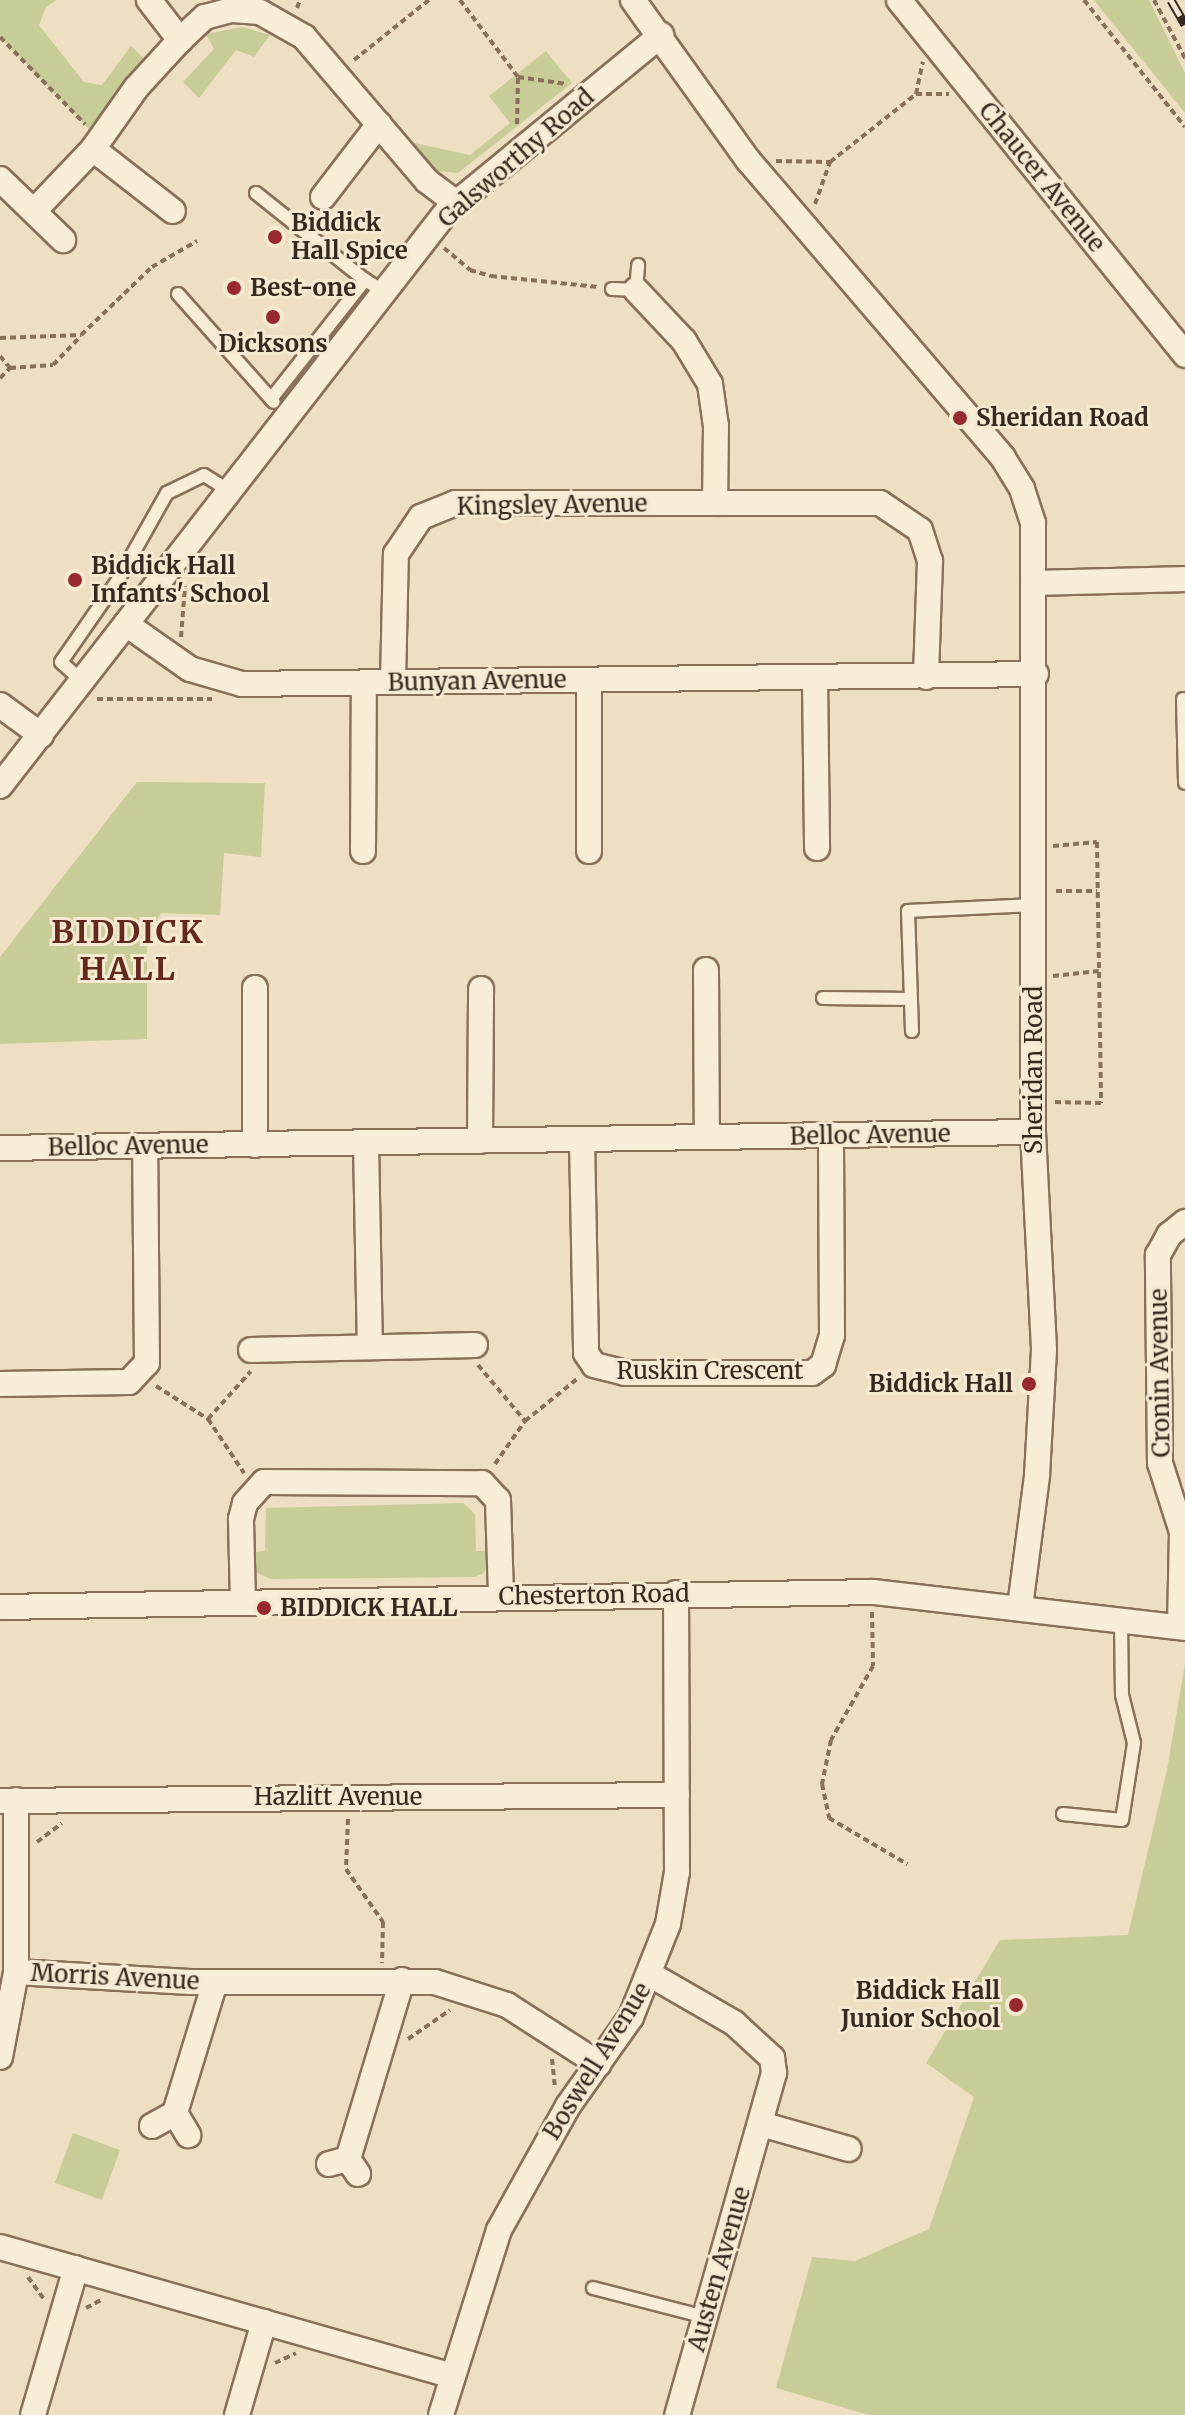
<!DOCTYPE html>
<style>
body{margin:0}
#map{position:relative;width:1185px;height:2415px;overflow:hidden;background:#eedfc3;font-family:Merriweather,serif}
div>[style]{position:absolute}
.green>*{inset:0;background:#c8cc97;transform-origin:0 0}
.path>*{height:4px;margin-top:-2px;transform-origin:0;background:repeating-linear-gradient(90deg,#88705a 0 6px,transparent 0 10px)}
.roads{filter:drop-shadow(2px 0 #88705a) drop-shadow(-2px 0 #88705a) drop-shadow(0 2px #88705a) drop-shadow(0 -2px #88705a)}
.service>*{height:12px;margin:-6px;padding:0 6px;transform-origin:6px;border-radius:6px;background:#f8edd6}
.minor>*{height:24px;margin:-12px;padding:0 12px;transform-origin:12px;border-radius:12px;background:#f8edd6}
.rail>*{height:9px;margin-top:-4.5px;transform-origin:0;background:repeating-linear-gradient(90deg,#f5e9d2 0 18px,#37291e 0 36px);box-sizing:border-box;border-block:2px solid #37291e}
.dots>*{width:22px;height:22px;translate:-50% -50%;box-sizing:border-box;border:4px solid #f5e9d2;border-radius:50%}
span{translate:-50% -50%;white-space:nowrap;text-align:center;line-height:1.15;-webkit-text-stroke:6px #f5e9d2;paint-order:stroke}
.street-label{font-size:24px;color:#37291e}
.poi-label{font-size:24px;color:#37291e;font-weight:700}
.left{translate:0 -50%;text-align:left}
.right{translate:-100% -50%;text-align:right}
.district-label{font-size:32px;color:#64291d;font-weight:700;letter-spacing:2px}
</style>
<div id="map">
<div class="green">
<div style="clip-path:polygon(0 0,57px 0,46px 7px,39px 25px,84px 82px,102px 85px,131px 46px,154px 68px,100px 140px,0 37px)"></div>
<div style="clip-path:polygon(1094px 0,1149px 0,1185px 73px,1185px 113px)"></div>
<div style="clip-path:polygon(242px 27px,270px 35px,254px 57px,236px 50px,199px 98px,183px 82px,214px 49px,206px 34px)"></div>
<div style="clip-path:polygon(546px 51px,572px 83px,458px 173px,426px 170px,405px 141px,470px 155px,510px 123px,489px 96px)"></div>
<div style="clip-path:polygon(137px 782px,265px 783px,261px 857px,224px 853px,220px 915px,161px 913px,147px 938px,147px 1039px,0 1044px,0 957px)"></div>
<div style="clip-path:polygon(463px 1503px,475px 1514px,476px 1551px,491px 1551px,484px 1573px,475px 1577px,271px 1579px,253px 1571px,253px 1552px,265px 1551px,266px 1508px)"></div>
<div style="clip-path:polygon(1185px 1663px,1185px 2415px,869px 2415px,776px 2388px,812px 2257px,855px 2261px,929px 2229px,974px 2097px,926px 2063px,1000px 1940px,1128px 1935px,1167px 1770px)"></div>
<div style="left:73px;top:2133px;width:50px;height:53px;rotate:20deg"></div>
</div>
<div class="path">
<div style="left:460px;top:0;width:96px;rotate:53deg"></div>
<div style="left:1084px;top:0;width:162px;rotate:51.5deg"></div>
<div style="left:1154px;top:0;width:66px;rotate:61.9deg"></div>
<div style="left:297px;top:8px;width:9px;rotate:-69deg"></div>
<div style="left:0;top:37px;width:122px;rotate:45.7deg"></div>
<div style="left:354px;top:60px;width:96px;rotate:-38.7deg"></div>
<div style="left:916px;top:94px;width:33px;rotate:-78deg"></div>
<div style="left:517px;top:124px;width:47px;rotate:-88.8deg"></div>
<div style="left:518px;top:77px;width:49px;rotate:8.3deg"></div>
<div style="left:776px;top:161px;width:54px;rotate:1.1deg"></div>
<div style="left:815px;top:204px;width:45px;rotate:-70.3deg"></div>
<div style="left:830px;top:162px;width:110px;rotate:-38.3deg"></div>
<div style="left:916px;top:94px;width:33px"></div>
<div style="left:444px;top:248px;width:34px;rotate:40deg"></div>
<div style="left:470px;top:270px;width:22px;rotate:16deg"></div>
<div style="left:491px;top:276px;width:108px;rotate:5.9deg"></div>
<div style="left:0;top:338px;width:81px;rotate:-2.1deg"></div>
<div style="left:81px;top:335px;width:98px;rotate:-43.8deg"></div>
<div style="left:152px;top:267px;width:52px;rotate:-30deg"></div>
<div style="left:0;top:356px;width:16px;rotate:50deg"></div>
<div style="left:0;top:378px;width:14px;rotate:-45deg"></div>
<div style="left:10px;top:368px;width:43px;rotate:-4deg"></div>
<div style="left:53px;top:365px;width:40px;rotate:-46deg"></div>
<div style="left:181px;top:637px;width:51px;rotate:-85.5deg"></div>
<div style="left:97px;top:699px;width:115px"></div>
<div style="left:1053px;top:846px;width:44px;rotate:-5.2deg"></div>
<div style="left:1097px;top:842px;width:261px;rotate:89.1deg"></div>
<div style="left:1101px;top:1103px;width:47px;rotate:-178.8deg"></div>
<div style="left:1056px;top:891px;width:41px"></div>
<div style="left:1053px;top:976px;width:46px;rotate:-6.2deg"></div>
<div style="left:478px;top:1365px;width:73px;rotate:50deg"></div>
<div style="left:156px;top:1386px;width:62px;rotate:32.4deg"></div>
<div style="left:208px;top:1419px;width:65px;rotate:56.3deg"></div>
<div style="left:208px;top:1419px;width:64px;rotate:-48.1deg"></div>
<div style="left:495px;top:1464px;width:52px;rotate:-55.1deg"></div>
<div style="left:525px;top:1421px;width:67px;rotate:-38.9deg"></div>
<div style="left:872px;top:1612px;width:54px;rotate:88.9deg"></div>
<div style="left:873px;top:1666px;width:85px;rotate:119.6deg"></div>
<div style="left:831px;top:1740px;width:45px;rotate:101.6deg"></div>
<div style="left:822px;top:1784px;width:35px;rotate:78deg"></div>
<div style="left:829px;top:1818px;width:91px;rotate:30.5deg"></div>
<div style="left:348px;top:1819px;width:50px;rotate:92.3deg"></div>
<div style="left:346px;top:1869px;width:65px;rotate:55.1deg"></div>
<div style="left:383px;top:1922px;width:41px;rotate:91.4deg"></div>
<div style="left:37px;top:1842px;width:31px;rotate:-37deg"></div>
<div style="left:408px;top:2039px;width:51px;rotate:-34.6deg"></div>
<div style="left:552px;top:2059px;width:27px;rotate:84deg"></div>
<div style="left:28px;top:2277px;width:27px;rotate:54deg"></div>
<div style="left:86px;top:2308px;width:19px;rotate:-28deg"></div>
<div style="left:275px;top:2363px;width:23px;rotate:-25deg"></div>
</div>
<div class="roads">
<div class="service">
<div style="left:256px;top:193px;width:139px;rotate:38.6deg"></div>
<div style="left:612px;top:289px;width:24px;rotate:2deg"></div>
<div style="left:636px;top:290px;width:25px;rotate:-85deg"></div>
<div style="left:178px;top:294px;width:144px;rotate:48.4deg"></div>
<div style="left:271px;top:399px;width:152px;rotate:-51.7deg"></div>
<div style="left:365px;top:280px;width:23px;rotate:31deg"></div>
<div style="left:82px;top:681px;width:28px;rotate:-138deg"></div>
<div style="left:61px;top:662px;width:100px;rotate:-55.2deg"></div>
<div style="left:118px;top:580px;width:100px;rotate:-60.6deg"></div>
<div style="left:167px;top:493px;width:41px;rotate:-25.9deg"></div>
<div style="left:204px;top:475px;width:31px;rotate:32deg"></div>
<div style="left:1183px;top:699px;width:84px;rotate:88.6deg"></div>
<div style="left:823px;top:998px;width:88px;rotate:0.7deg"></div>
<div style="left:912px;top:1031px;width:120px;rotate:-91.9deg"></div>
<div style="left:908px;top:911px;width:126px;rotate:-2.7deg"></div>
<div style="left:1063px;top:1814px;width:59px;rotate:5.8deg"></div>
<div style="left:1122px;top:1820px;width:78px;rotate:-81.1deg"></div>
<div style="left:1134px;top:1743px;width:49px;rotate:-104deg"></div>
<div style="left:1122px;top:1695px;width:74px;rotate:-90.8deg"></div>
<div style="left:593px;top:2288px;width:116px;rotate:14.5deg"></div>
</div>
<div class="minor">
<div style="left:149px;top:0;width:51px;rotate:52.2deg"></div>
<div style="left:633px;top:0;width:197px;rotate:54.3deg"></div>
<div style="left:748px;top:160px;width:392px;rotate:49.4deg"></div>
<div style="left:1003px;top:458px;width:36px;rotate:58deg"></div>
<div style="left:1022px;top:489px;width:36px;rotate:72deg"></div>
<div style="left:1033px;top:523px;width:609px;rotate:90deg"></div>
<div style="left:1033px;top:1132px;width:218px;rotate:87.1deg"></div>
<div style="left:1044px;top:1350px;width:126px;rotate:93.2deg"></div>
<div style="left:1037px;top:1476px;width:132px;rotate:97.4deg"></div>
<div style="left:899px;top:0;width:456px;rotate:51.1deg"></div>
<div style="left:93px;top:149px;width:101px;rotate:37.8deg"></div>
<div style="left:0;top:179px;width:88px;rotate:44.1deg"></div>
<div style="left:323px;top:197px;width:92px;rotate:-52.5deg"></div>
<div style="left:34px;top:211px;width:86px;rotate:-46.4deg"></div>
<div style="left:93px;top:149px;width:75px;rotate:-54.8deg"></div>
<div style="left:136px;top:88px;width:65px;rotate:-47.5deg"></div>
<div style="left:180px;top:40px;width:34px;rotate:-43deg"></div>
<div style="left:205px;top:17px;width:28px;rotate:-15deg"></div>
<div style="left:232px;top:10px;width:28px;rotate:4deg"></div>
<div style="left:260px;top:12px;width:51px;rotate:29.6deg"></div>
<div style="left:304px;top:37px;width:189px;rotate:49.5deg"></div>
<div style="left:427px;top:181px;width:36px;rotate:37deg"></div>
<div style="left:636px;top:290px;width:70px;rotate:46.7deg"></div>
<div style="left:684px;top:341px;width:50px;rotate:58.8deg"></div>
<div style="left:710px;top:384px;width:42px;rotate:81.9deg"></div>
<div style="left:716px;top:426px;width:77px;rotate:90.7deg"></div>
<div style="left:1036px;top:583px;width:149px;rotate:-1.5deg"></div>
<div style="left:126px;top:624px;width:78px;rotate:35.1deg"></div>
<div style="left:190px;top:669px;width:54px;rotate:16.1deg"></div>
<div style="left:242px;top:684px;width:794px;rotate:-0.72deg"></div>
<div style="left:815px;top:678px;width:170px;rotate:89.3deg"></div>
<div style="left:393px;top:682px;width:128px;rotate:-88.7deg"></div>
<div style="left:396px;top:554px;width:45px;rotate:-56deg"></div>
<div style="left:421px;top:517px;width:37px;rotate:-22deg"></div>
<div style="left:455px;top:503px;width:425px"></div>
<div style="left:880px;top:503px;width:48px;rotate:34deg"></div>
<div style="left:920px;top:530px;width:33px;rotate:72deg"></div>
<div style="left:930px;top:561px;width:116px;rotate:92deg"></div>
<div style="left:0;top:705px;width:51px;rotate:36.2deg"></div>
<div style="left:0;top:786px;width:730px;rotate:-52.13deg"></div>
<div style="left:448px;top:210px;width:276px;rotate:-39.4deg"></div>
<div style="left:363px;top:851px;width:168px;rotate:-89.7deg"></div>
<div style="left:589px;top:851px;width:171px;rotate:-90deg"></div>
<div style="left:706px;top:970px;width:167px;rotate:89.7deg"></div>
<div style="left:255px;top:988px;width:157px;rotate:90deg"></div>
<div style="left:582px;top:1139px;width:214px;rotate:88.9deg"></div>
<div style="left:586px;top:1353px;width:14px;rotate:56deg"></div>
<div style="left:594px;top:1365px;width:32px;rotate:14deg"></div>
<div style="left:625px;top:1373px;width:187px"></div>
<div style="left:812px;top:1373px;width:14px;rotate:-36deg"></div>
<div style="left:823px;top:1365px;width:31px;rotate:-73deg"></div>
<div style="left:832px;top:1335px;width:200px;rotate:-90.3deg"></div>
<div style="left:480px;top:1141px;width:152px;rotate:-89.6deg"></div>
<div style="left:366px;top:1143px;width:204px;rotate:88.9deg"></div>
<div style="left:0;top:1148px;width:1033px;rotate:-0.89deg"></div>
<div style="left:251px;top:1350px;width:224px;rotate:-1.3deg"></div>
<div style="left:0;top:1384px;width:129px;rotate:-0.9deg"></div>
<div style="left:129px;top:1382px;width:26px;rotate:-47deg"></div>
<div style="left:147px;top:1363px;width:217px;rotate:-90.5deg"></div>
<div style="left:243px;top:1603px;width:84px;rotate:-91.4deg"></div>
<div style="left:241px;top:1519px;width:16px;rotate:-76deg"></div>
<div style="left:245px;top:1503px;width:28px;rotate:-48deg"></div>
<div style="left:264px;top:1482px;width:218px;rotate:0.3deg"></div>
<div style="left:482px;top:1483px;width:23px;rotate:47deg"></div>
<div style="left:498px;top:1500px;width:97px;rotate:88.2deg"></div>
<div style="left:0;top:1607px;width:874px;rotate:-0.98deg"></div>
<div style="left:874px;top:1592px;width:313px;rotate:6.6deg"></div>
<div style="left:1180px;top:1627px;width:95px;rotate:-88.8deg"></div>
<div style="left:1182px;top:1532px;width:72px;rotate:-107.7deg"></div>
<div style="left:1160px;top:1463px;width:208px;rotate:-90.6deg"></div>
<div style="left:1158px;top:1255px;width:23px;rotate:-61deg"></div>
<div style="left:1169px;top:1235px;width:21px;rotate:-39deg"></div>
<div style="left:0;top:1801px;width:677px;rotate:-0.51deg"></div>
<div style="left:16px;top:1972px;width:174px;rotate:3.3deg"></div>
<div style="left:190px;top:1982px;width:245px"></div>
<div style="left:435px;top:1982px;width:76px;rotate:17.7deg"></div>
<div style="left:507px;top:2005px;width:109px;rotate:32.7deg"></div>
<div style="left:651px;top:1975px;width:96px;rotate:30deg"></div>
<div style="left:734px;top:2023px;width:52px;rotate:42.6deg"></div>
<div style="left:772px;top:2058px;width:15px;rotate:82deg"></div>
<div style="left:774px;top:2073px;width:355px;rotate:105.8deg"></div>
<div style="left:0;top:2057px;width:86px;rotate:-79.3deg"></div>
<div style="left:16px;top:1972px;width:172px;rotate:-90deg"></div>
<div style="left:175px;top:2113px;width:137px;rotate:-73deg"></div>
<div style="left:761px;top:2124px;width:91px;rotate:15.9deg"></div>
<div style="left:152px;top:2126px;width:26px;rotate:-29deg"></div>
<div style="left:175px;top:2113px;width:26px;rotate:59deg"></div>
<div style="left:348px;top:2159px;width:187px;rotate:-73.2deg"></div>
<div style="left:329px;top:2164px;width:20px;rotate:-15deg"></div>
<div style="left:348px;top:2159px;width:18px;rotate:56deg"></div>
<div style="left:0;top:2247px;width:470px;rotate:15.9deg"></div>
<div style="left:33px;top:2415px;width:153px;rotate:-73.7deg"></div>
<div style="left:237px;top:2415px;width:97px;rotate:-73.8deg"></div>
<div style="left:441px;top:2415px;width:194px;rotate:-72.6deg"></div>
<div style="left:499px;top:2230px;width:142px;rotate:-60.9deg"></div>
<div style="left:568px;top:2106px;width:109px;rotate:-54.7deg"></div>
<div style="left:631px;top:2017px;width:100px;rotate:-68.3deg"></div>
<div style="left:668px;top:1924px;width:53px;rotate:-80.2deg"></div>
<div style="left:677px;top:1872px;width:279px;rotate:-90.2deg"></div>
</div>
</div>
<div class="rail">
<div style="left:1171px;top:0;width:28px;rotate:60deg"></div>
</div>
<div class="dots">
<div style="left:275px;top:237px;background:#962a30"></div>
<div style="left:234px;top:288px;background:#962a30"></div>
<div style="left:273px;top:317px;background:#962a30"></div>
<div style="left:960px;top:418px;background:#962a30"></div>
<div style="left:75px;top:580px;background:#962a30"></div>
<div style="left:1029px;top:1384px;background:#962a30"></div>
<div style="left:264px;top:1608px;background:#962a30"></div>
<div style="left:1016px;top:2005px;background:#962a30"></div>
</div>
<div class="street-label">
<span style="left:516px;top:158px;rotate:-41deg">Galsworthy Road</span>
<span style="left:1042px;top:177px;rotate:51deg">Chaucer Avenue</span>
<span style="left:552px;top:505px;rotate:-1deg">Kingsley Avenue</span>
<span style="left:477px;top:681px;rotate:-1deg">Bunyan Avenue</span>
<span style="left:1034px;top:1070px;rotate:-90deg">Sheridan Road</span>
<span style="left:870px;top:1135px;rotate:-1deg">Belloc Avenue</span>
<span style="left:128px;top:1146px;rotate:-1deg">Belloc Avenue</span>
<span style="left:710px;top:1371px">Ruskin Crescent</span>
<span style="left:1160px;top:1373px;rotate:-91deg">Cronin Avenue</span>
<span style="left:594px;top:1595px;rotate:-1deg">Chesterton Road</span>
<span style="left:338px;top:1797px">Hazlitt Avenue</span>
<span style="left:115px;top:1977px;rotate:3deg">Morris Avenue</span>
<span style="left:597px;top:2061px;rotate:-58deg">Boswell Avenue</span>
<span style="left:719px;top:2269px;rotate:-74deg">Austen Avenue</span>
</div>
<div class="poi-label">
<span class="left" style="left:291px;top:237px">Biddick<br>Hall Spice</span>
<span class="left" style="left:250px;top:288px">Best-one</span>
<span style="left:273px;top:344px">Dicksons</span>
<span class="left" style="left:976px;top:418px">Sheridan Road</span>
<span class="left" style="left:91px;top:580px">Biddick Hall<br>Infants' School</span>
<span class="right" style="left:1013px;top:1384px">Biddick Hall</span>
<span class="left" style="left:280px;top:1608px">BIDDICK HALL</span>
<span class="right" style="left:1000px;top:2005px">Biddick Hall<br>Junior School</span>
</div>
<div class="district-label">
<span style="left:128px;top:951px">BIDDICK<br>HALL</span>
</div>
</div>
